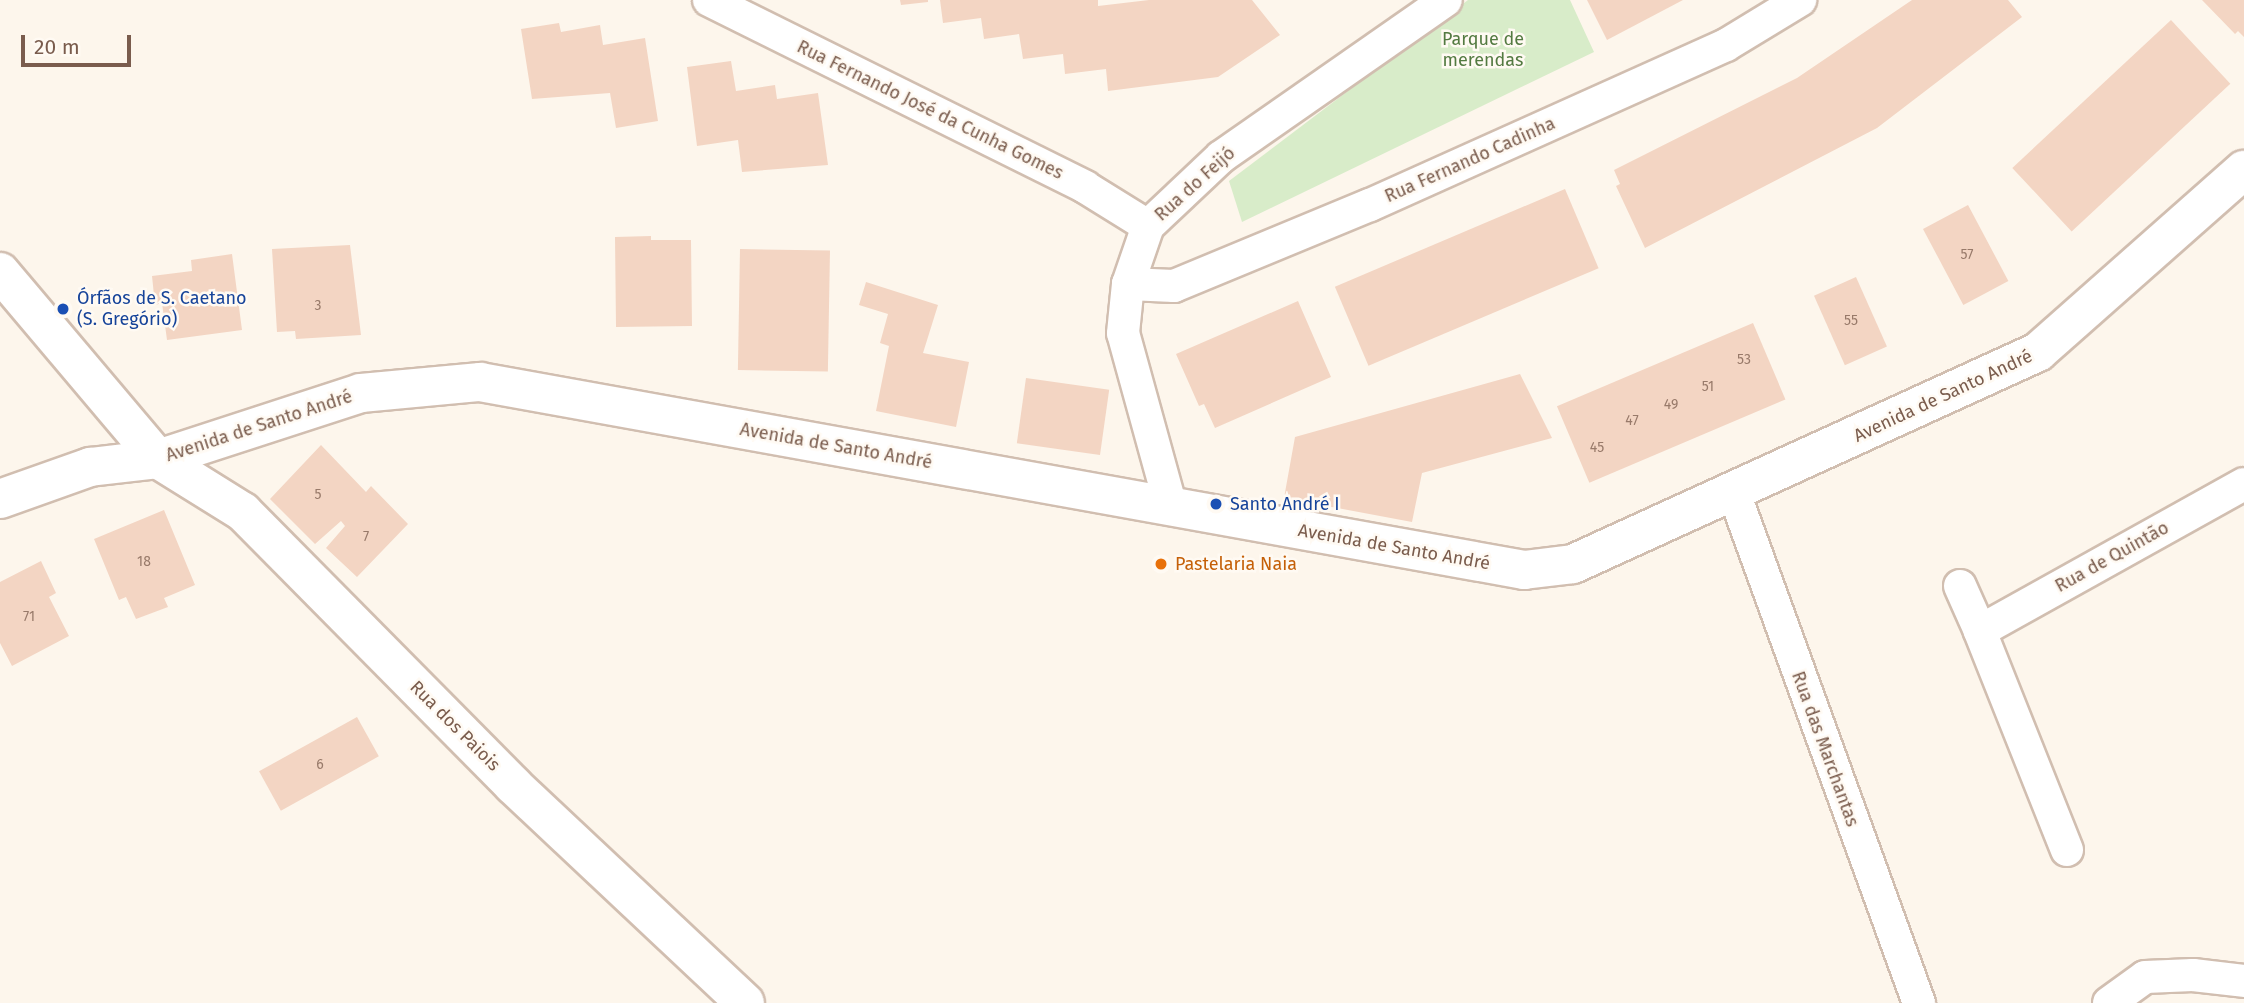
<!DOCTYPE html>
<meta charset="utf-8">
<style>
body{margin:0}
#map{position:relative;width:2244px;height:1003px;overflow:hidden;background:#fdf6ec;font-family:"Fira Sans",sans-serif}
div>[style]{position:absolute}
.green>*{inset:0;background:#d8ecc9}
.building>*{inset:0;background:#f3d5c3;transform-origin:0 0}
.roads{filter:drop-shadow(2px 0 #d1beb0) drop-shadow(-2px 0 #d1beb0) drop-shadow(0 2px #d1beb0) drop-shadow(0 -2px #d1beb0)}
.minor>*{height:32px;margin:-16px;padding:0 16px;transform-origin:16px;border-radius:16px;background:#fff}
.tertiary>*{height:38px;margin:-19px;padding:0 19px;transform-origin:19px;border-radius:19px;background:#fff}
.dots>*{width:19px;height:19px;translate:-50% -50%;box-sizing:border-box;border:4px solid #fffaf3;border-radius:50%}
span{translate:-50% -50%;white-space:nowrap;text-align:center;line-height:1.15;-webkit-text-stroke:5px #fffaf3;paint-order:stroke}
.number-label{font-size:14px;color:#987a6a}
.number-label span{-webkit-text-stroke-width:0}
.park-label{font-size:18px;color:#537a41}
.street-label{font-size:18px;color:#7a5c4d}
.transit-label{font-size:18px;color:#164399}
.left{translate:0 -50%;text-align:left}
.food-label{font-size:18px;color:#c56008}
.scale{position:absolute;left:21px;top:35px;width:110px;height:32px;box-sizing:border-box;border:4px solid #7a5c4d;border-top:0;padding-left:9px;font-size:21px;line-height:24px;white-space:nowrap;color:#7a5c4d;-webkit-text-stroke:5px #fffaf3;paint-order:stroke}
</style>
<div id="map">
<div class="green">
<div style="clip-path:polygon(1468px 0,1570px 0,1594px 52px,1242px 222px,1229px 181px)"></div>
</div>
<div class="building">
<div style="clip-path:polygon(900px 0,928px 0,928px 2px,901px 5px)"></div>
<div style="clip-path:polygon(940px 0,1098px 0,1098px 6px,1149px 0,1252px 0,1280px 35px,1218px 77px,1108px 91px,1106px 69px,1065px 74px,1063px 54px,1023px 59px,1019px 34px,984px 39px,981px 18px,943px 23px)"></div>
<div style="clip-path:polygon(1587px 0,1683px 0,1607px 40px)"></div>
<div style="clip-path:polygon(1912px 0,2008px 0,2022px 17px,1877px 128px,1645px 248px,1616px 186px,1620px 184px,1614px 170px,1797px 78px)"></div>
<div style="clip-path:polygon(2202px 0,2244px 0,2244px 37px,2238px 31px,2235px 34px)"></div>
<div style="left:2171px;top:20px;width:87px;height:217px;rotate:47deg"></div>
<div style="clip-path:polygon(559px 23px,561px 32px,600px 25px,603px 45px,645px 38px,658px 121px,616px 128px,610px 93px,532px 99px,521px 29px)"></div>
<div style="clip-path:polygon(731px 61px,736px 91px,775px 85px,777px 99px,818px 93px,828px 165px,742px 172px,738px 140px,697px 146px,687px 67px)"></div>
<div style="left:1565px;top:189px;width:86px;height:250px;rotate:67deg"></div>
<div style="left:1968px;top:205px;width:86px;height:51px;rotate:62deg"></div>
<div style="clip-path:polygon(651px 236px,651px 240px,691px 240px,692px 326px,616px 327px,615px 237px)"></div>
<div style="clip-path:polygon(350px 245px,361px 335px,296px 339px,295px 331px,277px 332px,272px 249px)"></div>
<div style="left:740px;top:249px;width:90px;height:121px;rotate:1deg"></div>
<div style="clip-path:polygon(232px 254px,242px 330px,167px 340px,162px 303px,155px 305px,152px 276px,192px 271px,191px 260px)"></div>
<div style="left:1856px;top:277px;width:76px;height:46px;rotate:66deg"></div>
<div style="clip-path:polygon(866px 282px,938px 305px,923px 353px,969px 362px,956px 427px,876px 411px,889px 346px,880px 343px,888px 314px,859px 305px)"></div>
<div style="clip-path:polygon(1298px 301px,1331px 377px,1215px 428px,1204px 404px,1199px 406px,1176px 354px)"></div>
<div style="left:1753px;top:323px;width:83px;height:213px;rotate:67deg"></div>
<div style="clip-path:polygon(1520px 374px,1552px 438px,1422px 473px,1412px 522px,1284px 498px,1295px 437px)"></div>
<div style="left:1026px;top:378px;width:84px;height:66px;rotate:8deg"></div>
<div style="clip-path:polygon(321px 445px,366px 492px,371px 486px,408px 524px,357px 577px,326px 548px,345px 526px,341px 521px,315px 544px,270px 499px)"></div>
<div style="clip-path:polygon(164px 510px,195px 585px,164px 598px,168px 607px,136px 619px,126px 597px,119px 600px,94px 539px)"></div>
<div style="clip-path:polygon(41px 561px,56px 593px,49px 597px,69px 636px,12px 666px,0 643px,0 582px)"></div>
<div style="left:357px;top:717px;width:45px;height:112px;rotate:61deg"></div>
</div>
<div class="roads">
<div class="minor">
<div style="left:709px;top:0;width:420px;rotate:26.4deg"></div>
<div style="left:1085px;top:187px;width:74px;rotate:31.8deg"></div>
<div style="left:1128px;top:284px;width:46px;rotate:2.5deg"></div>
<div style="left:1174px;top:286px;width:212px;rotate:-22.5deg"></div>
<div style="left:1370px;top:205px;width:390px;rotate:-24.2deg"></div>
<div style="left:1726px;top:45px;width:87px;rotate:-31.3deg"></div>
<div style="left:1734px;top:493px;width:543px;rotate:70.06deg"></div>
<div style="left:1171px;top:507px;width:180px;rotate:-105.4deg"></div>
<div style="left:1123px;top:333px;width:49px;rotate:-84.2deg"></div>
<div style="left:1128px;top:284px;width:61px;rotate:-71deg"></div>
<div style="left:1148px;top:226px;width:100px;rotate:-43.4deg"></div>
<div style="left:1221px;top:157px;width:274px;rotate:-34.9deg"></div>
<div style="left:1960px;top:586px;width:49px;rotate:66deg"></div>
<div style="left:2067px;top:850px;width:236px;rotate:-111.7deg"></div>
<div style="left:1980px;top:631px;width:302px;rotate:-29.1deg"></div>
<div style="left:2109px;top:1003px;width:44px;rotate:-35.8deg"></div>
<div style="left:2145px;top:977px;width:48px;rotate:-2.4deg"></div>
<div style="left:2193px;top:975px;width:51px;rotate:6.7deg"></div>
</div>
<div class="tertiary">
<div style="left:0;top:272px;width:245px;rotate:49.8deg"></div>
<div style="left:158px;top:459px;width:100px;rotate:31.9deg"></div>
<div style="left:243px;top:512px;width:384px;rotate:45.3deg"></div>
<div style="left:513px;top:785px;width:318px;rotate:43.2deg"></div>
<div style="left:0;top:499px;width:96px;rotate:-19.6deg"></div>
<div style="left:90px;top:467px;width:68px;rotate:-6.7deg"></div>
<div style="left:158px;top:459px;width:213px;rotate:-18deg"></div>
<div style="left:361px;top:393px;width:120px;rotate:-5.3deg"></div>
<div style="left:480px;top:382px;width:1061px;rotate:10.21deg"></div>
<div style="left:1524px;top:570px;width:49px;rotate:-7deg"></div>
<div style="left:1573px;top:564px;width:511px;rotate:-24.51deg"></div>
<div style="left:2038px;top:352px;width:275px;rotate:-41.5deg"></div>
</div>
</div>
<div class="dots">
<div style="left:63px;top:309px;background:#1a4fb4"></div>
<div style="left:1216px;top:504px;background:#1a4fb4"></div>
<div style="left:1161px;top:564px;background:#e8710a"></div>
</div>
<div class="number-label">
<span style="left:1967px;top:255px">57</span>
<span style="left:318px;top:306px">3</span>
<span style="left:1851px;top:321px">55</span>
<span style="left:1744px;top:360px">53</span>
<span style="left:1708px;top:387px">51</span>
<span style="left:1671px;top:405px">49</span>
<span style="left:1632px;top:421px">47</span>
<span style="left:1597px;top:448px">45</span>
<span style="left:318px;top:495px">5</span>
<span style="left:366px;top:537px">7</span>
<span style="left:144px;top:562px">18</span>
<span style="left:29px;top:617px">71</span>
<span style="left:320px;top:765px">6</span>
</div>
<div class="park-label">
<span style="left:1483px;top:50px">Parque de<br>merendas</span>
</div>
<div class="street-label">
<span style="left:930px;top:110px;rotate:26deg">Rua Fernando José da Cunha Gomes</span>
<span style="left:1470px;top:160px;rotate:-24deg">Rua Fernando Cadinha</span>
<span style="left:1195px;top:184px;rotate:-42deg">Rua do Feijó</span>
<span style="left:1943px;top:396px;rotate:-25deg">Avenida de Santo André</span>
<span style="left:259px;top:426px;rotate:-18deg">Avenida de Santo André</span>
<span style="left:836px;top:446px;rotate:10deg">Avenida de Santo André</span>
<span style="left:1394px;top:547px;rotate:10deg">Avenida de Santo André</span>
<span style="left:2112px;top:557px;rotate:-29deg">Rua de Quintão</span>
<span style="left:455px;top:726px;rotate:45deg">Rua dos Paiois</span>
<span style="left:1825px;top:749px;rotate:70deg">Rua das Marchantas</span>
</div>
<div class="transit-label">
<span class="left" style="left:77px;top:309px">Órfãos de S. Caetano<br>(S. Gregório)</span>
<span class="left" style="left:1230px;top:504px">Santo André I</span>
</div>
<div class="food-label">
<span class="left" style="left:1175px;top:564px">Pastelaria Naia</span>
</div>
<div class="scale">20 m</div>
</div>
